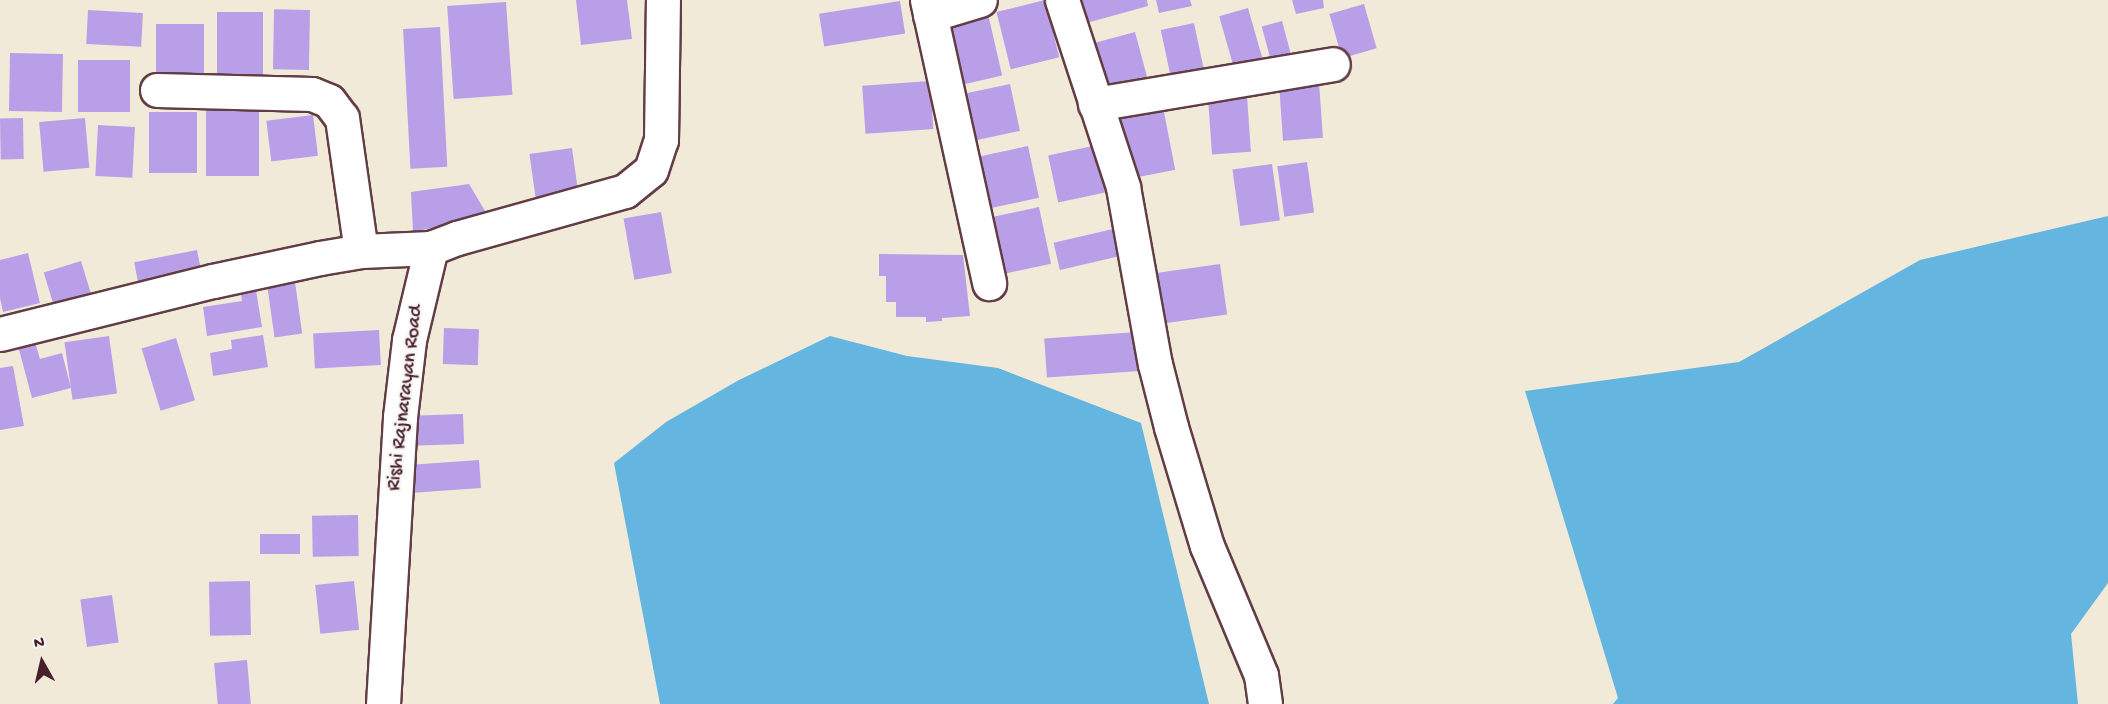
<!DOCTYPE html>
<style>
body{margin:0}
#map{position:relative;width:2108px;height:704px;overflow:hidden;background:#f2ead8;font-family:"Gochi Hand",sans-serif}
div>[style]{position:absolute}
.water>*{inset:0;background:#64b5df}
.building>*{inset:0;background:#b99fe8;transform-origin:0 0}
.roads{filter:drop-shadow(2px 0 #633d45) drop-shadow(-2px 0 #633d45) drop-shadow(0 2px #633d45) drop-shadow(0 -2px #633d45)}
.minor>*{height:33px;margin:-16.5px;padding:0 16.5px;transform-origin:16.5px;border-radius:16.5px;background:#fff}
.major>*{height:33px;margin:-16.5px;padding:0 16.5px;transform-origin:16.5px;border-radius:16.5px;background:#fff}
span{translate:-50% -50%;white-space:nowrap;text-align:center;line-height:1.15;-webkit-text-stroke:5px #f6f6f2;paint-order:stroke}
.street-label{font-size:20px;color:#4a1f2b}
.north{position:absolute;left:12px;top:632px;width:60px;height:60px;-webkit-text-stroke:4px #f6f6f2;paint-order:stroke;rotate:352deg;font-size:16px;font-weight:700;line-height:24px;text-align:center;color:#4a1f2b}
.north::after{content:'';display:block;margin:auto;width:21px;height:27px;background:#4a1f2b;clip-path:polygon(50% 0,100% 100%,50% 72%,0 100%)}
</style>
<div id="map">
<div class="water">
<div style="clip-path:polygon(2108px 216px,2108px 583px,2071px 634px,2078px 704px,1613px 704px,1618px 698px,1525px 391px,1739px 362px,1920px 260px)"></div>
<div style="clip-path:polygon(830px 336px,907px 356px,998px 368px,1141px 423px,1209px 704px,660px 704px,614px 463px,666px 422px,739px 380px)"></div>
</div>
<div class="building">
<div style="clip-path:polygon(576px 0,627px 0,632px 39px,581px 45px)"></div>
<div style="left:1045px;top:0;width:59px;height:50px;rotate:76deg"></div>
<div style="clip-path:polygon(1076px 0,1147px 0,1148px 6px,1083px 24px)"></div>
<div style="clip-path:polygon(1156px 0,1190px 0,1192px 6px,1159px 13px)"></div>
<div style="clip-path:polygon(1292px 0,1323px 0,1324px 8px,1296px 14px)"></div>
<div style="left:900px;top:1px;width:33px;height:82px;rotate:81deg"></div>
<div style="left:506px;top:2px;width:93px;height:59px;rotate:86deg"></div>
<div style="left:1364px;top:4px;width:46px;height:36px;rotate:74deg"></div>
<div style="left:1248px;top:8px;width:61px;height:30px;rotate:74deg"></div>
<div style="left:88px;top:10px;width:55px;height:34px;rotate:3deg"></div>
<div style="left:310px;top:10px;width:60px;height:36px;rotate:91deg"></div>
<div style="left:217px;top:12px;width:46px;height:63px"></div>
<div style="left:988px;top:14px;width:63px;height:48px;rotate:77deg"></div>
<div style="left:1282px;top:21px;width:34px;height:21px;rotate:75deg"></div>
<div style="left:1194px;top:23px;width:50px;height:34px;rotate:78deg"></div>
<div style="left:156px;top:24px;width:48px;height:55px"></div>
<div style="left:440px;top:27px;width:140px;height:37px;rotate:87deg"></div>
<div style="left:1135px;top:32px;width:49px;height:49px;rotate:75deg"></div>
<div style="left:10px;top:53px;width:53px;height:58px;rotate:1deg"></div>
<div style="left:78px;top:60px;width:52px;height:52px"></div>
<div style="left:930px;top:81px;width:48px;height:68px;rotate:86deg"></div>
<div style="left:1319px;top:82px;width:56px;height:40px;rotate:86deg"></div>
<div style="left:1010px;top:84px;width:48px;height:52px;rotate:78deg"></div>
<div style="left:1247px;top:96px;width:56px;height:39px;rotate:86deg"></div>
<div style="left:1163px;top:107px;width:64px;height:45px;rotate:79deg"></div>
<div style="left:206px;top:109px;width:53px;height:67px"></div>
<div style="left:149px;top:112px;width:48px;height:61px"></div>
<div style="left:313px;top:115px;width:41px;height:47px;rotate:83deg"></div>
<div style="left:23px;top:118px;width:41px;height:23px;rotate:89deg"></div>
<div style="left:85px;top:118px;width:50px;height:46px;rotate:85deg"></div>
<div style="left:98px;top:125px;width:37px;height:51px;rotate:3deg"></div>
<div style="left:1102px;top:144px;width:48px;height:55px;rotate:78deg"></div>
<div style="left:1028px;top:146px;width:53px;height:62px;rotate:78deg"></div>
<div style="left:572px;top:148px;width:45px;height:43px;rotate:82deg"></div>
<div style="left:1307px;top:162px;width:51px;height:30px;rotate:82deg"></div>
<div style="left:1272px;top:164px;width:57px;height:40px;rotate:82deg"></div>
<div style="clip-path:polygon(469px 184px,488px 216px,413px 232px,411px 192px)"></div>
<div style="left:1039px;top:207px;width:58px;height:54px;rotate:78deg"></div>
<div style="left:661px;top:212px;width:62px;height:38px;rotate:80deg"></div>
<div style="left:1113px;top:229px;width:28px;height:61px;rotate:77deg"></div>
<div style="left:197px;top:250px;width:25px;height:64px;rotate:79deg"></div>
<div style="clip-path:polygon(28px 253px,40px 303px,3px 312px,0 298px,0 260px)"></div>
<div style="clip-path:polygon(879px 254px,963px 255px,970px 316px,942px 318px,942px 321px,926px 322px,926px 317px,896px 317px,896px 302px,886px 302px,886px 276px,879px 276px)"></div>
<div style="left:81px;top:261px;width:34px;height:39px;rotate:73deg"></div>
<div style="left:1220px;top:264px;width:51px;height:70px;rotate:82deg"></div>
<div style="left:295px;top:282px;width:52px;height:28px;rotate:82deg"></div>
<div style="clip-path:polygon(255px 284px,262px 327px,207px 336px,203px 307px,242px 301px,240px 286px)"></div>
<div style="left:444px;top:328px;width:35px;height:36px;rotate:2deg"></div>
<div style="left:379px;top:330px;width:35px;height:66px;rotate:87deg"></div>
<div style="left:1137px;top:332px;width:39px;height:93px;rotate:86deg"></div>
<div style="clip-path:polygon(263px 335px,268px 367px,213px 376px,210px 353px,232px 349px,231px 340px)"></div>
<div style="left:109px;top:336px;width:58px;height:45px;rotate:82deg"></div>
<div style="left:176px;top:338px;width:65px;height:36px;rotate:73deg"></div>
<div style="clip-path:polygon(35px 342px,40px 359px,62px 353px,71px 388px,32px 398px,18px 346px)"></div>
<div style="clip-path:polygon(13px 366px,24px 426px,0 430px,0 368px)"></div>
<div style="left:463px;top:414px;width:30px;height:52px;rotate:88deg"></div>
<div style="left:479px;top:460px;width:28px;height:71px;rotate:86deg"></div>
<div style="left:358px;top:515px;width:41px;height:46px;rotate:89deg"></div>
<div style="left:260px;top:534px;width:40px;height:20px"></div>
<div style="left:250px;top:581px;width:54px;height:41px;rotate:89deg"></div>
<div style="left:354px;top:581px;width:49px;height:39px;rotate:84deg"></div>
<div style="left:112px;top:595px;width:48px;height:32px;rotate:82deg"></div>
<div style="left:247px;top:660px;width:44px;height:33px;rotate:85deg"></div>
</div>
<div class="roads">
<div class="minor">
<div style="left:927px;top:0;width:290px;rotate:77.6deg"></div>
<div style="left:1062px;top:0;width:197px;rotate:71.9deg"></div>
<div style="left:1123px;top:187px;width:180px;rotate:79.8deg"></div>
<div style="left:1155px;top:364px;width:65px;rotate:75.7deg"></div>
<div style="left:1171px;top:427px;width:124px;rotate:73.2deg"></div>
<div style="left:1207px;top:546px;width:140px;rotate:67.3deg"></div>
<div style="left:1261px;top:675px;width:29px;rotate:82deg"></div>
<div style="left:930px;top:15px;width:52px;rotate:-16.7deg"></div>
<div style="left:157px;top:90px;width:155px;rotate:1.5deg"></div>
<div style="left:312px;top:94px;width:18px;rotate:22deg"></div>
<div style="left:329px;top:101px;width:21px;rotate:53deg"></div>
<div style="left:342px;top:118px;width:134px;rotate:81.9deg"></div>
<div style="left:1095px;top:104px;width:241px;rotate:-9.5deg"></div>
<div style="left:0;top:334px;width:219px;rotate:-14deg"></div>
<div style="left:213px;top:281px;width:109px;rotate:-12.1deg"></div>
<div style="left:320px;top:258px;width:42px;rotate:-9.7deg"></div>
<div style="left:361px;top:251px;width:70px;rotate:-2.5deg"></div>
</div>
<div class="major">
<div style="left:383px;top:704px;width:288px;rotate:-86.6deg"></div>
<div style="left:400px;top:417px;width:78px;rotate:-83.3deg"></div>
<div style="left:409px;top:340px;width:95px;rotate:-76.6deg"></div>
<div style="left:431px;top:248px;width:28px;rotate:-21deg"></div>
<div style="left:457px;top:238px;width:174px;rotate:-15.6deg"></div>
<div style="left:625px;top:191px;width:33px;rotate:-39deg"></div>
<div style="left:651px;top:170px;width:32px;rotate:-72deg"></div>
<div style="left:661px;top:140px;width:140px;rotate:-89.2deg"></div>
</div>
</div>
<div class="street-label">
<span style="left:406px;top:398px;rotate:-83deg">Rishi Rajnarayan Road</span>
</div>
<div class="north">N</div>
</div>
